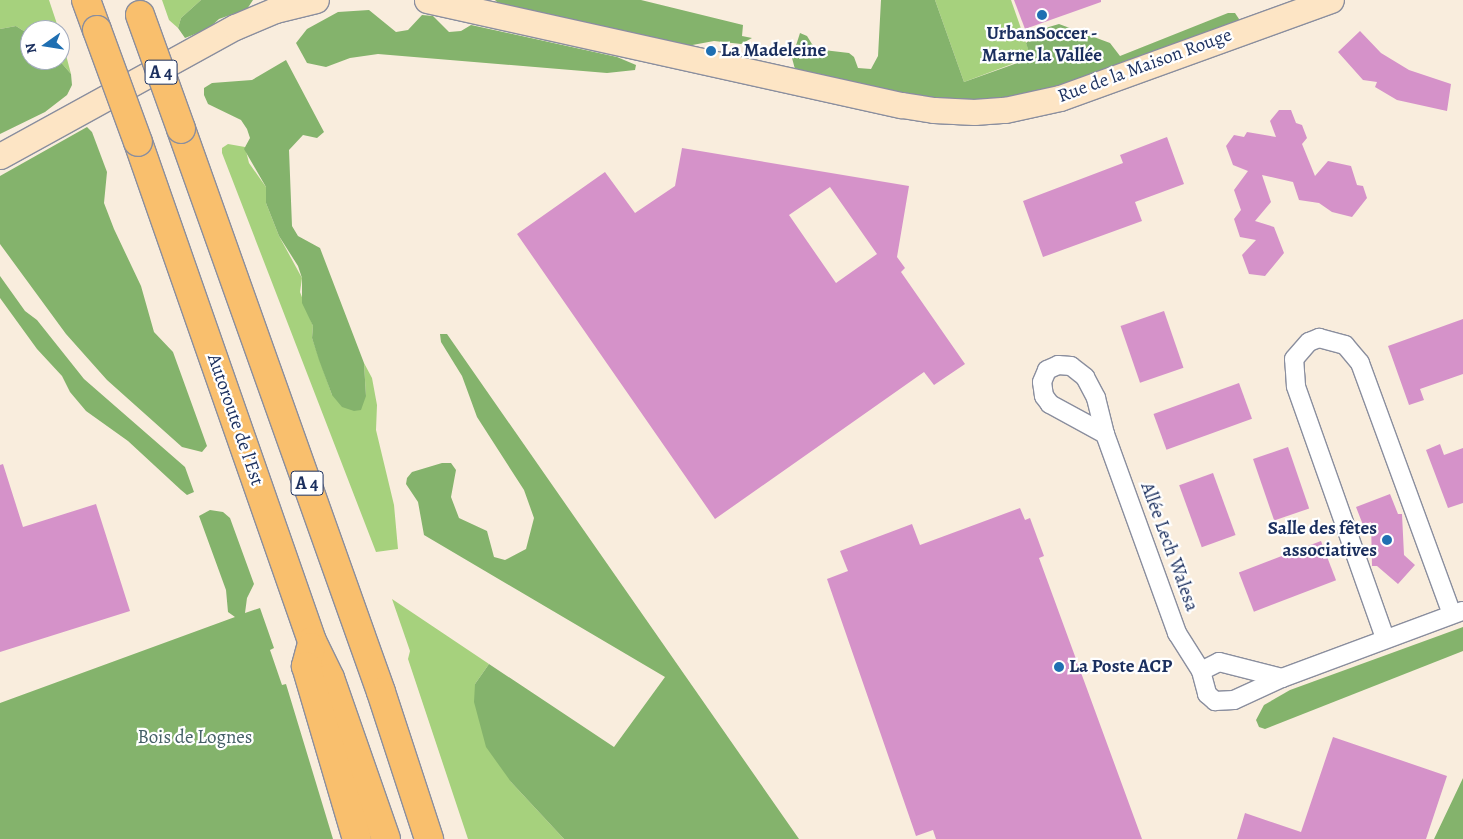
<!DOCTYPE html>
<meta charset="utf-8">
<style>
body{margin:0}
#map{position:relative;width:1463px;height:839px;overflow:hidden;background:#f9eddd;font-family:Alegreya,serif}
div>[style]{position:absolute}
.green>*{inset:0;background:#a6d17d}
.forest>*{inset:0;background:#84b36c}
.building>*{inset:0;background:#d592c9;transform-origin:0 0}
.roads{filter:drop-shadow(1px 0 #8a8e9e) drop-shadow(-1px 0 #8a8e9e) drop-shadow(0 1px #8a8e9e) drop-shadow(0 -1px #8a8e9e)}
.street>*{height:18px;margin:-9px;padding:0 9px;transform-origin:9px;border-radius:9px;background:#fff}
.secondary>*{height:25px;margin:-12.5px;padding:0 12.5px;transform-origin:12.5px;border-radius:12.5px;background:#fde5c5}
.highway>*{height:28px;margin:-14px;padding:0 14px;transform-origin:14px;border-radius:14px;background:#f9bf6d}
.bridges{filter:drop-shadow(1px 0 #8a8e9e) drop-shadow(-1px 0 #8a8e9e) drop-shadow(0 1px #8a8e9e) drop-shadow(0 -1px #8a8e9e)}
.highway-bridge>*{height:28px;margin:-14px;padding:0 14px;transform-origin:14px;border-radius:14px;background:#f9bf6d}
.dots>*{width:14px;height:14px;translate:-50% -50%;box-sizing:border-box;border:2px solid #fff;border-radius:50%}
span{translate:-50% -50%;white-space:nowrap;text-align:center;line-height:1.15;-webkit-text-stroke:4.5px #fff;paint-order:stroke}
.shield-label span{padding:1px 4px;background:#fff;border:1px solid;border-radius:4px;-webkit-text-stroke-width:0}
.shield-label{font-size:18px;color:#1b2f5e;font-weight:700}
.poi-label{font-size:19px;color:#1b2f5e;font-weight:700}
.left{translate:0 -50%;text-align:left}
.right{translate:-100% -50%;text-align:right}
.street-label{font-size:19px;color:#1b2f5e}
.park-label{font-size:19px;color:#456067}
.north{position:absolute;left:20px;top:20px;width:50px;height:50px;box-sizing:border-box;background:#fff;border:1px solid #a4acbf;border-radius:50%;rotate:257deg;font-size:14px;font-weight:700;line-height:20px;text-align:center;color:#1b2f5e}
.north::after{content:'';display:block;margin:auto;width:18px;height:22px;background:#1f6fb2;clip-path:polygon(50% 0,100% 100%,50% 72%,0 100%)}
</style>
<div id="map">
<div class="green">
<div style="clip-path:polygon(0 0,49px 0,59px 30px,30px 30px,30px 35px,16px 26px,0 29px)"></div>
<div style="clip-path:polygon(162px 0,201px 0,181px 18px,178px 28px,169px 20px)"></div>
<div style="clip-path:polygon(935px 0,1011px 0,1031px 57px,964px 82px)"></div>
<div style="clip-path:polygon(60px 33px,62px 40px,71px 74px,59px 60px)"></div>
<div style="clip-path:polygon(228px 144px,245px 147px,249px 163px,266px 187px,266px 203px,279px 236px,302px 278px,300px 292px,313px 326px,312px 338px,332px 395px,366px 396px,364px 363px,372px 378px,377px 405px,376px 430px,394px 505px,398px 549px,376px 552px,222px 153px,222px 148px)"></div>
<div style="clip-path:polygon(392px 599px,489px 664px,475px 684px,511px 782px,564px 839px,468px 839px,408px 659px,410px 651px)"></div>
</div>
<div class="forest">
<div style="clip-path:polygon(201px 0,253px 0,247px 9px,219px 19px,208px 29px,185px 38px,178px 28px,181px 18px)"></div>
<div style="clip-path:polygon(495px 0,641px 0,743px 25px,742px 36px,752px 38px,741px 44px,714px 41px,687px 46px,501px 6px)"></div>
<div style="clip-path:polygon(881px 0,935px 0,964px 82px,1031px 58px,1026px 43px,1042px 29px,1059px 24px,1110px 43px,1120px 56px,1228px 13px,1235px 13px,1239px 19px,1237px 25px,1080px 82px,1000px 101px,941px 101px,796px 73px,792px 58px,800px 33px,807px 36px,815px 49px,849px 53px,854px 57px,858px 68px,871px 69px,878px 56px)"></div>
<div style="clip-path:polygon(369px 10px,396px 32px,408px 30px,422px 15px,433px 16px,449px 32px,461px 31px,471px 25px,617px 57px,636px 65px,635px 70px,607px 73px,378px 54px,350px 58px,326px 67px,307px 63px,296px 43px,307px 29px,338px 12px)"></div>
<div style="clip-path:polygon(16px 26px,30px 35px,30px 60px,59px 60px,71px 74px,72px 85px,67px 95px,45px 112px,0 134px,0 29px)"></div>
<div style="clip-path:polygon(286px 60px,324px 132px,317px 138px,303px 135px,289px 150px,292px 226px,298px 236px,320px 248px,364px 363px,366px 396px,361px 410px,354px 411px,342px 407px,332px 395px,319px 360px,312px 338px,313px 326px,302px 303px,302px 278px,298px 266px,279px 236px,266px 203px,266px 187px,244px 149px,250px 138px,247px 129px,241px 120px,208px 104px,204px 95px,204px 88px,212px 83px,252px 80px)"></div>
<div style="clip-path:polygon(87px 127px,92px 132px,107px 172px,104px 203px,114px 229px,141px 286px,154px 332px,173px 352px,207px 446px,202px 452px,182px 447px,107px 380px,66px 334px,0 244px,0 176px)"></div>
<div style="clip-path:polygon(0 276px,25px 311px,37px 320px,84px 379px,185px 467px,194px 492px,187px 495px,181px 490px,128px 441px,86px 411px,70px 392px,62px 376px,37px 349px,0 298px)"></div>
<div style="clip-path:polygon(440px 334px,447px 334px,799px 839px,564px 839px,511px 782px,486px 747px,474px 702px,475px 684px,489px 664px,614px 747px,665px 677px,424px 535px,418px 502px,406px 484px,407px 478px,412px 472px,442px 463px,451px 463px,456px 470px,451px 497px,459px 518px,487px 531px,494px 557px,505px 560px,526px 549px,534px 518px,524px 490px,477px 417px,462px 376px,441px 342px)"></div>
<div style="clip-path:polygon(210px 510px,223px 512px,230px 518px,254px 584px,247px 598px,245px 613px,260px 608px,274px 648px,270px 650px,282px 685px,286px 684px,333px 839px,0 839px,0 703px,235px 617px,228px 612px,226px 590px,199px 516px)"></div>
<div style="clip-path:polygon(1463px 627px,1463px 651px,1265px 729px,1259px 727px,1256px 720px,1264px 705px,1290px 690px)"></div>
<div style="clip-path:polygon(1463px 777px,1463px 839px,1434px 839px,1463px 778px)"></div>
</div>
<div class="building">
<div style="clip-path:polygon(1014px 0,1101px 0,1101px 2px,1025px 29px)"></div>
<div style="clip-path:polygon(1360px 31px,1381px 53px,1409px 70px,1451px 84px,1447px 111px,1397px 100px,1375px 87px,1377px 82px,1363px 80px,1338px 52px)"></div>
<div style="clip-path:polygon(1279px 110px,1291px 110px,1296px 123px,1302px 125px,1307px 138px,1302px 144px,1315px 176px,1328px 161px,1351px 166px,1357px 185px,1363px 186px,1367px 198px,1352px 217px,1332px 212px,1319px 203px,1299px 200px,1293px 182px,1262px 175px,1271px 202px,1255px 221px,1274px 227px,1284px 253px,1265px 276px,1249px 274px,1242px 255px,1256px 240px,1240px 237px,1234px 219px,1241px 210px,1234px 190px,1248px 171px,1233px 165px,1226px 146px,1234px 135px,1244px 137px,1247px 132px,1276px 137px,1270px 121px)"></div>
<div style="clip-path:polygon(1167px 137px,1184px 184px,1135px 202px,1142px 221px,1043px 257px,1023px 201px,1123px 163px,1120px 155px)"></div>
<div style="clip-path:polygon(evenodd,682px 148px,909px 186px,897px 257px,905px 268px,901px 272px,965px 364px,934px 385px,924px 372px,715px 519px,517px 234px,605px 172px,635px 213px,675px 186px,682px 148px,830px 187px,877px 254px,836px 283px,789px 215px,830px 187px)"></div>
<div style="left:1164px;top:311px;width:60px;height:46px;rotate:71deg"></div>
<div style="clip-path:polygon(1463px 319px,1463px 374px,1420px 389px,1424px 400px,1409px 405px,1388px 346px)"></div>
<div style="left:1239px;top:383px;width:38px;height:91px;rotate:70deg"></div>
<div style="clip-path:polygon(1440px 444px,1444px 455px,1463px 448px,1463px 503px,1448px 508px,1426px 450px)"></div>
<div style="left:1288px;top:447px;width:65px;height:37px;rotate:71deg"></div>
<div style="clip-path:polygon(3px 464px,23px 527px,96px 504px,130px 611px,0 652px,0 465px)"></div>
<div style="left:1213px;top:473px;width:66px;height:36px;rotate:70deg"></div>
<div style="clip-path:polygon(1390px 494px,1398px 514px,1402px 514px,1404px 555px,1415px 565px,1398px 584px,1377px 566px,1372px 566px,1371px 522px,1363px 525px,1356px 507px)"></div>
<div style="clip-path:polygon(1020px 508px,1025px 520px,1030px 518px,1044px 556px,1039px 558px,1142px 839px,936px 839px,933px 830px,916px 836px,827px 579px,848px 571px,840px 551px,912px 524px,920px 545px)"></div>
<div style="left:1321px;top:541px;width:42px;height:88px;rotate:69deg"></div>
<div style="clip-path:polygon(1333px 737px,1447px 776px,1426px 839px,1237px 839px,1245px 813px,1301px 832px)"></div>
</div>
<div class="roads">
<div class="street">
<div style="left:1105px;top:434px;width:63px;rotate:-151.4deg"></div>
<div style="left:1050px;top:404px;width:10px;rotate:-127deg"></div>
<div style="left:1044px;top:396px;width:14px;rotate:-98deg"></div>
<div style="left:1042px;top:382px;width:13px;rotate:-67deg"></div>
<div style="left:1047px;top:370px;width:12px;rotate:-24deg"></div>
<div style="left:1058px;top:365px;width:13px;rotate:4deg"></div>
<div style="left:1071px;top:366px;width:18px;rotate:38deg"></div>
<div style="left:1085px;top:377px;width:24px;rotate:62deg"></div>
<div style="left:1096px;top:398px;width:37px;rotate:76deg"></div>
<div style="left:1105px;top:434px;width:212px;rotate:70.1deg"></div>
<div style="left:1177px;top:633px;width:45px;rotate:57.7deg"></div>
<div style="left:1385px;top:638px;width:267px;rotate:-109.5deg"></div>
<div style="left:1296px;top:386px;width:27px;rotate:-94deg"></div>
<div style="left:1294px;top:359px;width:23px;rotate:-49deg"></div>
<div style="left:1309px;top:342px;width:11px;rotate:-22deg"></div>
<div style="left:1319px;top:338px;width:27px;rotate:15deg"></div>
<div style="left:1345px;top:345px;width:23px;rotate:50deg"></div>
<div style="left:1360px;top:363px;width:267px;rotate:69.9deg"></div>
<div style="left:1282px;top:678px;width:65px;rotate:-165.7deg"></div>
<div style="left:1219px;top:662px;width:20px;rotate:153deg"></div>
<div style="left:1201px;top:671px;width:24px;rotate:75deg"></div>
<div style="left:1207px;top:694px;width:11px;rotate:41deg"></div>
<div style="left:1215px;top:701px;width:19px;rotate:-3deg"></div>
<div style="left:1234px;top:700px;width:53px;rotate:-24.6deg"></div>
<div style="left:1282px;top:678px;width:192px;rotate:-20.4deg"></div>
</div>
<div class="secondary">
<div style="left:427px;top:0;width:486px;rotate:12.5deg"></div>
<div style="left:902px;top:105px;width:32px;rotate:9deg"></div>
<div style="left:934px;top:110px;width:40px;rotate:2.9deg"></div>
<div style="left:974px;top:112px;width:31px;rotate:-4deg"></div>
<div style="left:1005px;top:110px;width:56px;rotate:-12.3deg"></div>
<div style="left:1060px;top:98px;width:288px;rotate:-19.9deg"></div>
<div style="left:0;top:156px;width:268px;rotate:-28.8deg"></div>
<div style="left:235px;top:27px;width:43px;rotate:-23deg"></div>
<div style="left:275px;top:10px;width:42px;rotate:-13.7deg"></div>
</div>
<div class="highway">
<div style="left:86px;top:0;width:32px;rotate:70deg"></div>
<div style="left:181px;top:129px;width:597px;rotate:70.44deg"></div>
<div style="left:381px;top:692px;width:155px;rotate:71.9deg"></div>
<div style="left:138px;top:142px;width:528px;rotate:70.78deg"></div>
<div style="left:312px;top:641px;width:41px;rotate:64.1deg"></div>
<div style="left:330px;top:678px;width:170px;rotate:70.8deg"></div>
<div style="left:311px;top:647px;width:20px;rotate:105deg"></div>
<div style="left:306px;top:666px;width:180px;rotate:73.6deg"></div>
</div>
</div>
<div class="bridges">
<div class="highway-bridge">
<div style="left:140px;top:15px;width:121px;rotate:70.2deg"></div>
<div style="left:97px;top:30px;width:119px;rotate:69.9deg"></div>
</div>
</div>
<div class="dots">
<div style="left:1042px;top:15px;background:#1f6fb2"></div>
<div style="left:711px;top:51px;background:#1f6fb2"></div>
<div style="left:1387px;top:540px;background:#1f6fb2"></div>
<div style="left:1059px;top:667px;background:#1f6fb2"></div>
</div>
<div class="shield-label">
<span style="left:161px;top:72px">A 4</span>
<span style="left:307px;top:483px">A 4</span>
</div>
<div class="poi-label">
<span style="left:1042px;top:45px">UrbanSoccer -<br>Marne la Vallée</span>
<span class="left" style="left:721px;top:51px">La Madeleine</span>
<span class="right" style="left:1377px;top:540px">Salle des fêtes<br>associatives</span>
<span class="left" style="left:1069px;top:667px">La Poste ACP</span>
</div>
<div class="street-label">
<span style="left:1145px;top:66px;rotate:-20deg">Rue de la Maison Rouge</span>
<span style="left:235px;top:420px;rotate:71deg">Autoroute de l’Est</span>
<span style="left:1169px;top:547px;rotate:70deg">Allée Lech Walesa</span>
</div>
<div class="park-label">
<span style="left:195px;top:738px">Bois de Lognes</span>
</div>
<div class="north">N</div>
</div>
